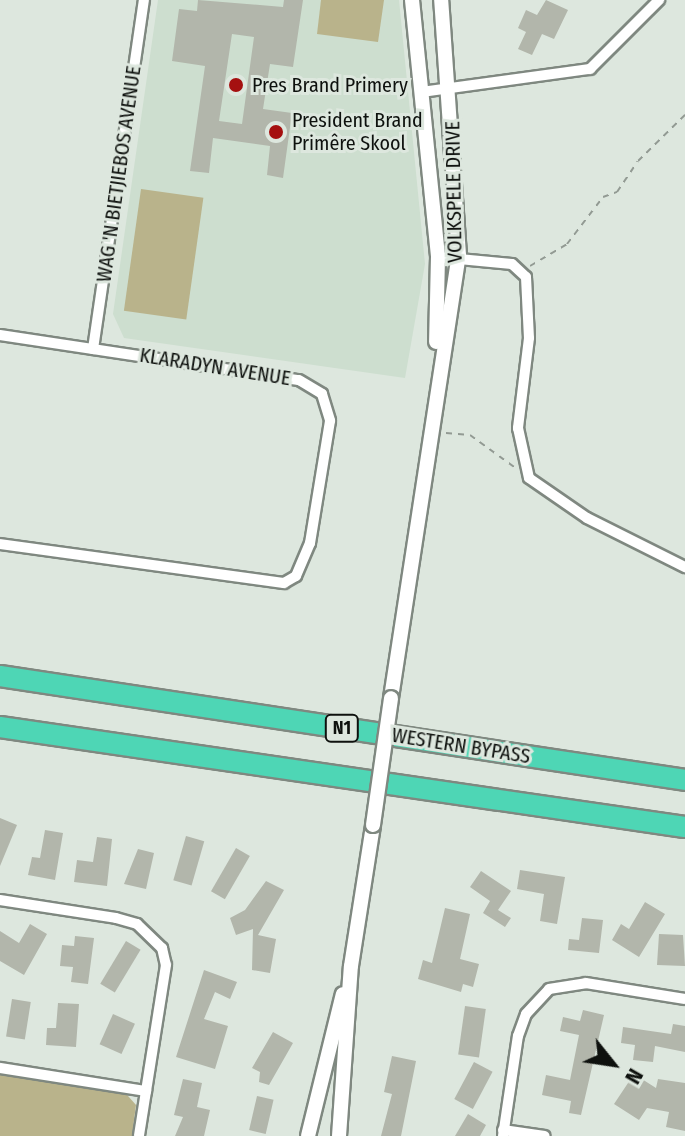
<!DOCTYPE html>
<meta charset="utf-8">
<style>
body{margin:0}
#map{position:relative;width:685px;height:1136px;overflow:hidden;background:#dde7de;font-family:"Fira Sans Condensed",sans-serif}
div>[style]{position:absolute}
.built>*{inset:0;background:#cddecf}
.green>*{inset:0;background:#b9b38b;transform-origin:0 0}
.building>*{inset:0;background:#b2b6ab;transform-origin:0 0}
.path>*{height:2px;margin-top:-1px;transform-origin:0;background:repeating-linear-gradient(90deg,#929a93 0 6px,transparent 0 12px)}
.roads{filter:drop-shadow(2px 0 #7f8880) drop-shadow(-2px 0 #7f8880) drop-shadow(0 2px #7f8880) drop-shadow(0 -2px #7f8880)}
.street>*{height:10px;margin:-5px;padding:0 5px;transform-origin:5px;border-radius:5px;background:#fff}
.secondary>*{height:14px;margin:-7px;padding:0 7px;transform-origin:7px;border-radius:7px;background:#fff}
.highway>*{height:20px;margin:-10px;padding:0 10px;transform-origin:10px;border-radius:10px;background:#4ed6b5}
.bridges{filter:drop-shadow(2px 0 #7f8880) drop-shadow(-2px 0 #7f8880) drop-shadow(0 2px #7f8880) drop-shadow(0 -2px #7f8880)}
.secondary-bridge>*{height:14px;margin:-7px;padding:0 7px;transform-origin:7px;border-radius:7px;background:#fff}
.dots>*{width:22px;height:22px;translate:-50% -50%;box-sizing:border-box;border:4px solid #dde7de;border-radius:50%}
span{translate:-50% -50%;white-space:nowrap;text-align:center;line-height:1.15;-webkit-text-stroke:6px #dde7de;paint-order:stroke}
.shield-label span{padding:2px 6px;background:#dde7de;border:2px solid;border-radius:6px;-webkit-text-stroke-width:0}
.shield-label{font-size:18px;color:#0e110e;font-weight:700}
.poi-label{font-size:20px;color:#0e110e}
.left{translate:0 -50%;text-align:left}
.street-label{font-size:20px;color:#0e110e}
.north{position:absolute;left:573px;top:1024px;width:80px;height:80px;-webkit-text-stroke:6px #dde7de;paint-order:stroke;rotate:120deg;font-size:22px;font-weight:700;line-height:32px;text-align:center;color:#0e110e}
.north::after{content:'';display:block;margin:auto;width:28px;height:36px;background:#0e110e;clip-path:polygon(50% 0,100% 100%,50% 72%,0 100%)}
</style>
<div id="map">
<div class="built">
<div style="clip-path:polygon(158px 0,399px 0,425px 264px,405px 378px,124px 338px,113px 314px)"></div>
</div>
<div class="green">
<div style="clip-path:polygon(321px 0,384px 0,378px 42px,317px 34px)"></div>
<div style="left:141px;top:189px;width:63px;height:123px;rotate:8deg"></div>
<div style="clip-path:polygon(0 1071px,121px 1088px,136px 1105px,132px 1136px,0 1136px)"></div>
</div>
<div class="building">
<div style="clip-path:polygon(evenodd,198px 0,283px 7px,284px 0,303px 0,293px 67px,270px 64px,263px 109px,292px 113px,283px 178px,267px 175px,270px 146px,213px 138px,209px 173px,190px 171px,205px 66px,172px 61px,179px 9px,197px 11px,198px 0,232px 34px,254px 37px,242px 124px,219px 121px,232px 34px)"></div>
<div style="clip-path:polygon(546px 0,568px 10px,554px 39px,542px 34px,532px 55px,518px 49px,526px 32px,518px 28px,526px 10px,537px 15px)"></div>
<div style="clip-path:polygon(0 818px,17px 825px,0 866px)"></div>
<div style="clip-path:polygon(45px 830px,63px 833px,55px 880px,28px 875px,32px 857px,40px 858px)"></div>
<div style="left:186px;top:836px;width:19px;height:46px;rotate:16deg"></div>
<div style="clip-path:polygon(97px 837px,112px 839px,107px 886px,74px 882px,77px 860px,93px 862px)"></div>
<div style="left:236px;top:848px;width:16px;height:50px;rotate:30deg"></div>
<div style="clip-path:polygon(138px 849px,154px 853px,146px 889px,124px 884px)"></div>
<div style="clip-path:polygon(520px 870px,565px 877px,557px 924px,540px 921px,544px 894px,517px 889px)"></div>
<div style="clip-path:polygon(481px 871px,511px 891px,498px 910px,511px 918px,505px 927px,483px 913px,490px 901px,470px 887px)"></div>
<div style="clip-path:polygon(266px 881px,284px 890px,258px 935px,276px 939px,270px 973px,252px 970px,253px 929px,236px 935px,230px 918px,245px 910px)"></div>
<div style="clip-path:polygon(645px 902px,665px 914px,639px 957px,612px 940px,621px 924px,629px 929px)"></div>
<div style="clip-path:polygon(445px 908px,470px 914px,460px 959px,479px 964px,473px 987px,463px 984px,461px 992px,418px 979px,423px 960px,432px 963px)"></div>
<div style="clip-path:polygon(582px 918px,603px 920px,599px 953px,568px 950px,569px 939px,579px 940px)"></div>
<div style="clip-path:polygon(30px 924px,47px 934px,24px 975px,0 961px,0 931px,19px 943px)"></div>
<div style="clip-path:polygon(659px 934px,683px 935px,685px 966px,657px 965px)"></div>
<div style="clip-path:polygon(75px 936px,94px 938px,88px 984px,71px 982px,73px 967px,60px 966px,62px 945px,74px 946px)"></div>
<div style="left:126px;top:941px;width:17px;height:50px;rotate:31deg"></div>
<div style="clip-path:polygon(204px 970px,237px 982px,230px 999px,215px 992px,204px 1019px,228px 1026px,215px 1069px,176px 1057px)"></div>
<div style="left:12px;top:999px;width:19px;height:38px;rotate:9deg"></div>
<div style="clip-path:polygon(58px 1003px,79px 1004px,76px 1047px,46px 1045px,47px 1028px,56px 1028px)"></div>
<div style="left:465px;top:1006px;width:21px;height:49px;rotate:8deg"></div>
<div style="clip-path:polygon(583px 1010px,604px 1015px,581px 1115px,569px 1113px,571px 1101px,542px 1095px,546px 1075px,570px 1080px,579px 1035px,560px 1031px,563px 1017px,580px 1021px)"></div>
<div style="left:113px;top:1014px;width:24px;height:33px;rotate:24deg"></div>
<div style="clip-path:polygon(673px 1024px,685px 1026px,685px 1052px,655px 1046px,653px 1062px,633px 1060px,635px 1045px,621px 1043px,623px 1027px,671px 1034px)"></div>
<div style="clip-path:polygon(273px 1032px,293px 1043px,269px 1085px,259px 1082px,260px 1072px,252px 1068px)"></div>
<div style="clip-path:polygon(392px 1056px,416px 1061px,401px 1136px,381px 1136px,392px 1094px,384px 1092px)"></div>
<div style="left:474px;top:1062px;width:21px;height:42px;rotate:28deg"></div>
<div style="clip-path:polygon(634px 1074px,656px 1088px,658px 1079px,685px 1083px,685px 1131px,666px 1127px,669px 1112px,647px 1108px,639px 1120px,614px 1104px)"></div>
<div style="clip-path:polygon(183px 1079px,202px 1083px,197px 1107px,210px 1110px,204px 1136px,175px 1136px,183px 1117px,174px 1115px)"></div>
<div style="left:257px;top:1096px;width:17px;height:35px;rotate:13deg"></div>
<div style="clip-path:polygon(468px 1114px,486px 1125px,480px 1136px,455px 1136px)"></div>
</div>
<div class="path">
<div style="left:530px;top:266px;width:43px;rotate:-30.7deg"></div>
<div style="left:567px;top:244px;width:59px;rotate:-52.5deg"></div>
<div style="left:603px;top:197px;width:15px;rotate:-20deg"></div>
<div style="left:617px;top:192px;width:37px;rotate:-56deg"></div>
<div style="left:638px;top:161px;width:66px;rotate:-44.4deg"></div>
<div style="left:446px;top:433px;width:24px;rotate:5deg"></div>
<div style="left:470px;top:435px;width:58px;rotate:35.9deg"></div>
</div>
<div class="roads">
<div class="street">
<div style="left:421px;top:92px;width:171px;rotate:-7.8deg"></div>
<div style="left:590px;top:69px;width:98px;rotate:-45deg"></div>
<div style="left:438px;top:257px;width:74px;rotate:5.4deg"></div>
<div style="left:512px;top:264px;width:19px;rotate:43deg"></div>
<div style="left:526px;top:277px;width:61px;rotate:87.2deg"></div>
<div style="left:529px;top:338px;width:91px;rotate:97deg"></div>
<div style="left:518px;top:428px;width:51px;rotate:77.6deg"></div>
<div style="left:529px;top:478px;width:70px;rotate:34.6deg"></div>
<div style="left:587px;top:518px;width:110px;rotate:26.6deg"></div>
<div style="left:0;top:335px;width:302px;rotate:8.6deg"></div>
<div style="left:299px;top:380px;width:27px;rotate:31deg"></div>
<div style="left:322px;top:394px;width:28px;rotate:73deg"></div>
<div style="left:330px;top:421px;width:124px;rotate:99.3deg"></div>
<div style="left:310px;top:543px;width:36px;rotate:113deg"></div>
<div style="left:296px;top:576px;width:14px;rotate:150deg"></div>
<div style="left:284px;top:583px;width:287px;rotate:-172.2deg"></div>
<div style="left:93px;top:349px;width:353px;rotate:-81.7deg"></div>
<div style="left:0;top:900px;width:117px;rotate:8.8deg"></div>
<div style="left:116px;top:918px;width:22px;rotate:16deg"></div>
<div style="left:137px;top:924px;width:35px;rotate:44deg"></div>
<div style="left:162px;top:948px;width:17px;rotate:77deg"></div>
<div style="left:166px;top:965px;width:173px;rotate:99deg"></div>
<div style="left:0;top:1068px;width:148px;rotate:9deg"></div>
<div style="left:503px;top:1130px;width:42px;rotate:8.1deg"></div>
<div style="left:503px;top:1136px;width:101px;rotate:-81.5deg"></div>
<div style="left:518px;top:1036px;width:23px;rotate:-70deg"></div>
<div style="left:526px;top:1014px;width:34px;rotate:-47deg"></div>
<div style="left:549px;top:989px;width:37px;rotate:-9deg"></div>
<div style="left:586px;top:983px;width:100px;rotate:9.2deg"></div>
</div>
<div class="secondary">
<div style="left:412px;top:0;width:258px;rotate:84.2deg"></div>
<div style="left:438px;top:257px;width:85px;rotate:91.3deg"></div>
<div style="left:391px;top:698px;width:448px;rotate:-81.3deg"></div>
<div style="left:459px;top:255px;width:256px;rotate:-94deg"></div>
<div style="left:308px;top:1136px;width:146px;rotate:-76.2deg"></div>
<div style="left:339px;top:1136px;width:170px;rotate:-86deg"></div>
<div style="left:351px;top:966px;width:143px;rotate:-81.1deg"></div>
</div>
<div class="highway">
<div style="left:0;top:676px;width:693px;rotate:8.63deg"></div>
<div style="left:0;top:727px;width:692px;rotate:8.31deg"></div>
</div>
</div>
<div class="bridges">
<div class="secondary-bridge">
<div style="left:373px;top:825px;width:128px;rotate:-81.9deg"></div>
</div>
</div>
<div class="dots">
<div style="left:236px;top:85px;background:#a51010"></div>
<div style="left:276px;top:132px;background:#a51010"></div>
</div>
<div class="shield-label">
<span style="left:342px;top:728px">N1</span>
</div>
<div class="poi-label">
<span class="left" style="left:252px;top:85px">Pres Brand Primery</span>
<span class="left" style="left:292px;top:132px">President Brand<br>Primêre Skool</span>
</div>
<div class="street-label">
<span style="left:119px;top:174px;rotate:-82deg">WAG 'N BIETJIEBOS AVENUE</span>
<span style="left:454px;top:192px;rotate:-91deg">VOLKSPELE DRIVE</span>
<span style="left:215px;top:367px;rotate:9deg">KLARADYN AVENUE</span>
<span style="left:461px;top:746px;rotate:9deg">WESTERN BYPASS</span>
</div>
<div class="north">N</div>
</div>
